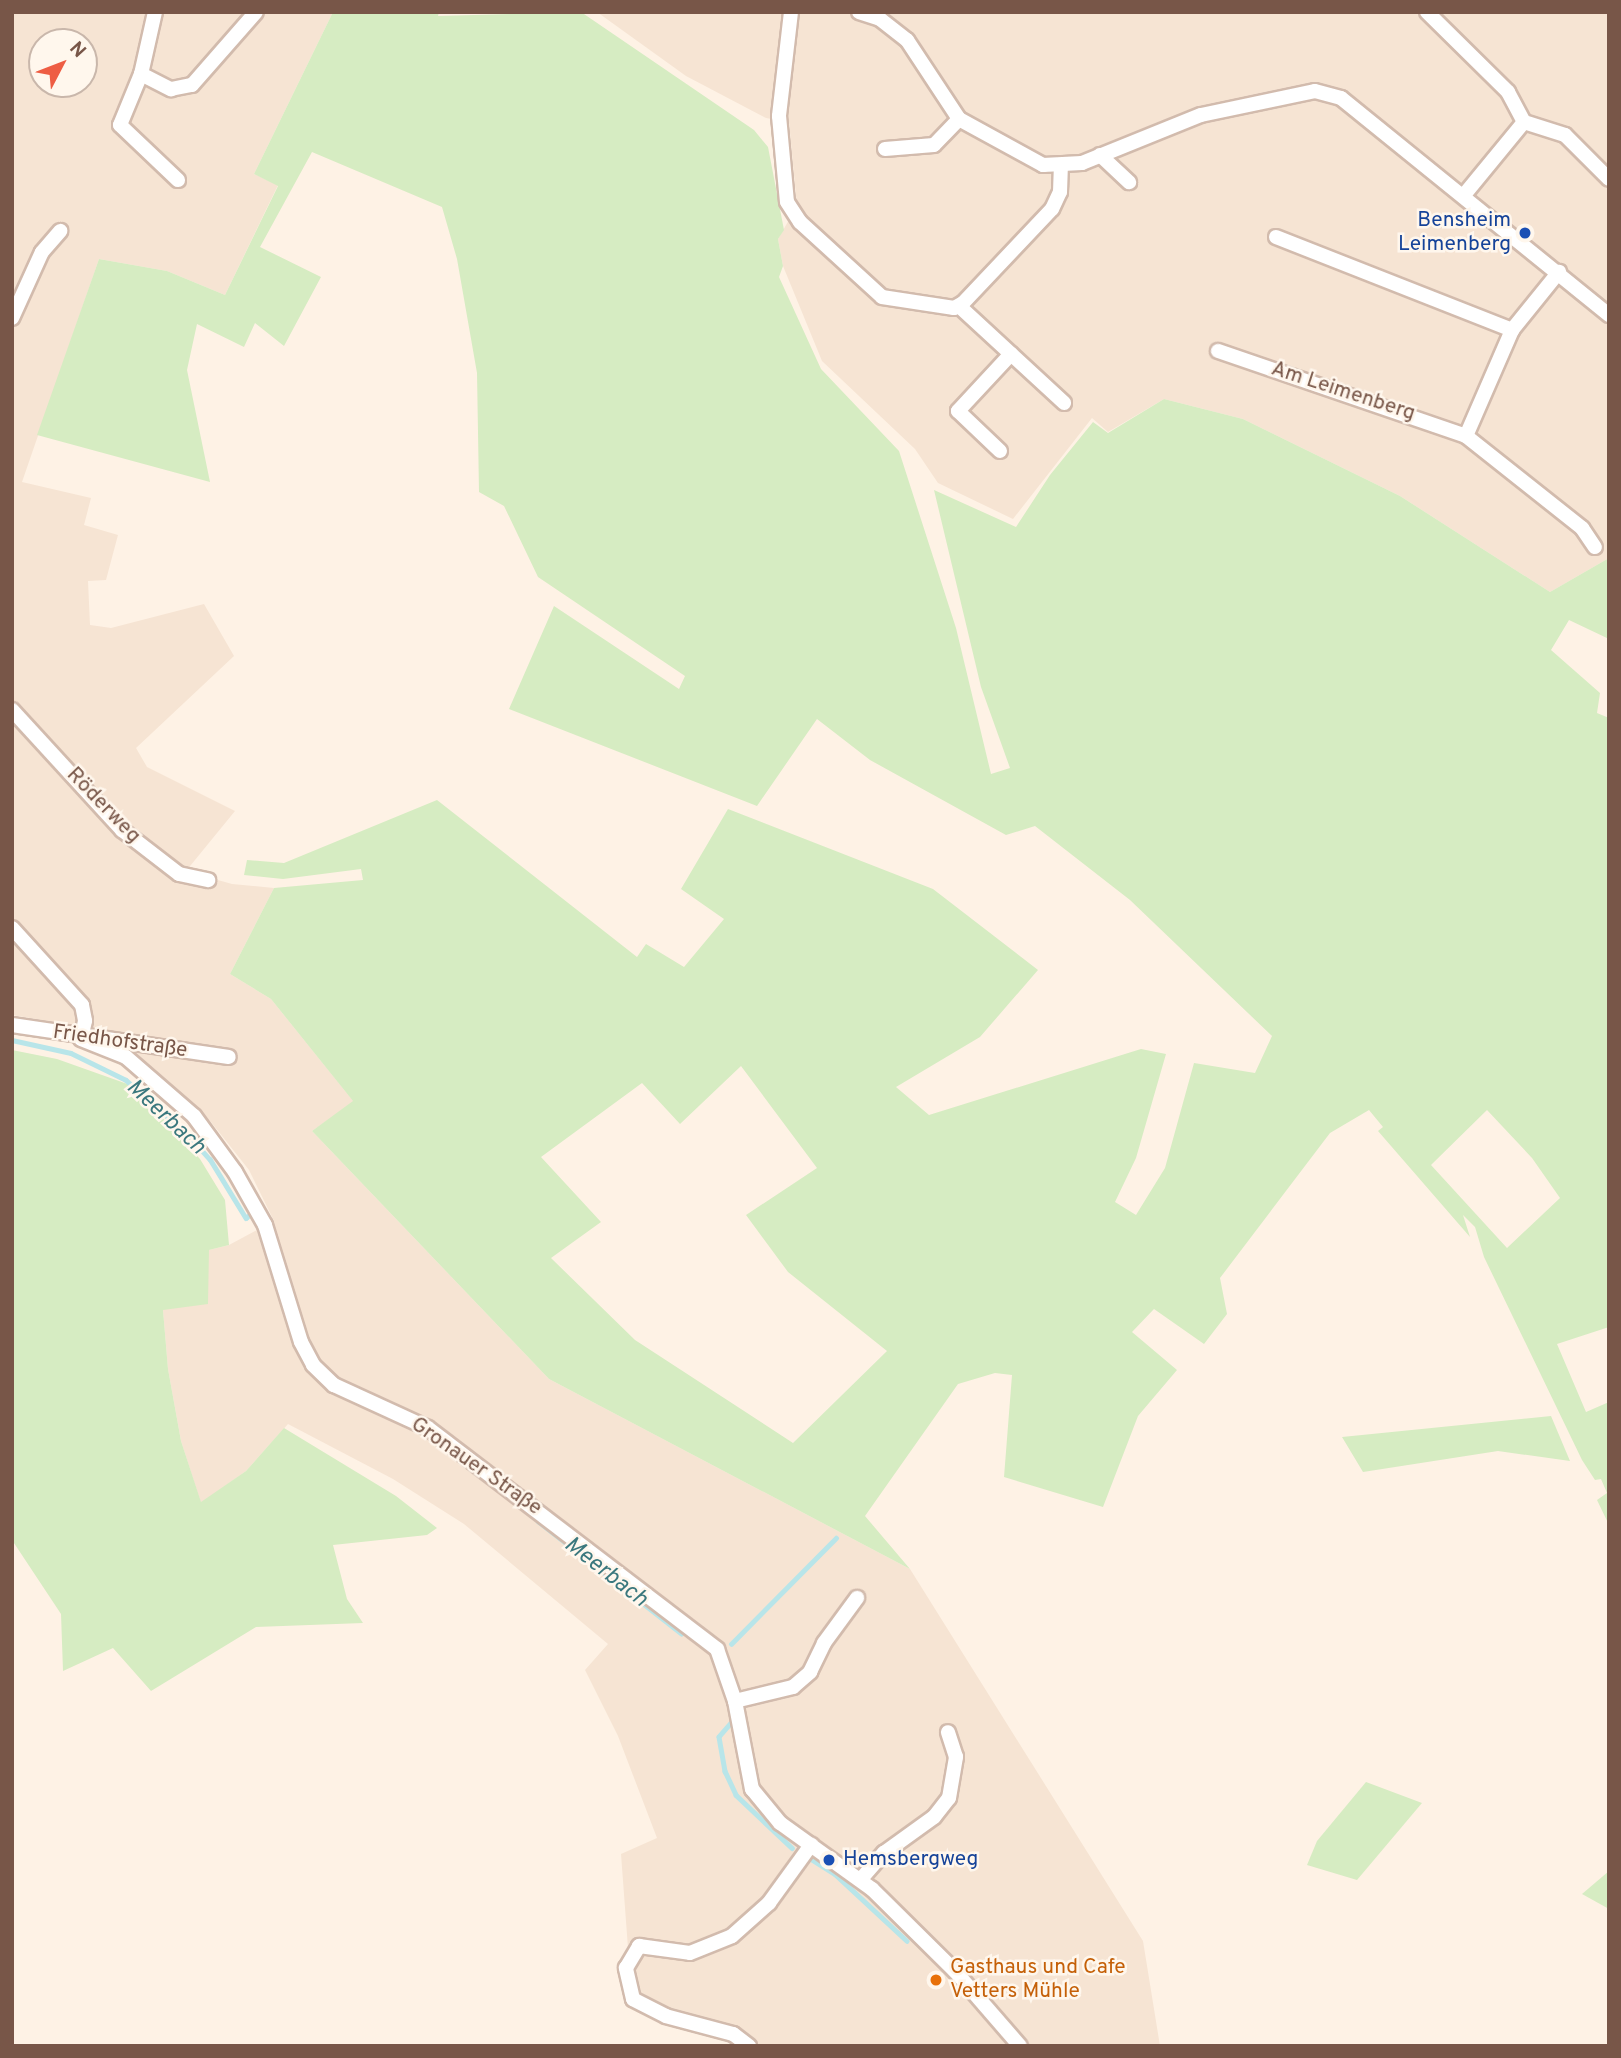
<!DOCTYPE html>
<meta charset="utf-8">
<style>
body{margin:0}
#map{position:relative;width:1621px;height:2058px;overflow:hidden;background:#fef2e5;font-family:Overpass,sans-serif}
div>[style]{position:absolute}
.residential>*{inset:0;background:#f6e4d3}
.green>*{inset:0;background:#d6ecc2}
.stream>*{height:4.5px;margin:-2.25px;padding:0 2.25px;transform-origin:2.25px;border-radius:2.25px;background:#b8e5e9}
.roads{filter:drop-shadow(2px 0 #d2bbad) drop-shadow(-2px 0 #d2bbad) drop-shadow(0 2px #d2bbad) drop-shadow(0 -2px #d2bbad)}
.minor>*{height:14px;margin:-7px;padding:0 7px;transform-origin:7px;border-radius:7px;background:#fff}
.dots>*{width:19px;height:19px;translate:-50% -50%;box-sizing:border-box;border:4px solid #fff7ed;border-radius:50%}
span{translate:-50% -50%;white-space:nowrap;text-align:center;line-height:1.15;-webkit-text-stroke:5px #fff7ed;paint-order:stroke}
.transit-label{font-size:21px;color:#164399}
.right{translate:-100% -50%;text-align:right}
.left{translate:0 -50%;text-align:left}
.street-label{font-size:21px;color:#785648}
.food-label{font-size:21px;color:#c56008}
.water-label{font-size:23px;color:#3b787e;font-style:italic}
.frame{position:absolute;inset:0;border:14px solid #785648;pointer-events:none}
.north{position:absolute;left:28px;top:28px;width:70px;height:70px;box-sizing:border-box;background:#fff7ed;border:2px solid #c9b7ab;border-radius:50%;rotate:48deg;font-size:19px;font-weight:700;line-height:28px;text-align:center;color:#785648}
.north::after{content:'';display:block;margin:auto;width:24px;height:32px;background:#ee5d43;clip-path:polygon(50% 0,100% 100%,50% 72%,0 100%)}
</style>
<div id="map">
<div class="residential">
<div style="clip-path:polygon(evenodd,12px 12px,333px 12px,254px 174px,278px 185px,225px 295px,167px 271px,99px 259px,22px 482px,91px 498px,84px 525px,118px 535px,106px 580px,88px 581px,90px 625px,111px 628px,204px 604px,234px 656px,136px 748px,147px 767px,235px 811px,186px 871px,232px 884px,274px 888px,230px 974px,271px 999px,354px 1102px,312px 1131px,549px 1379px,910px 1569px,1143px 1941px,1160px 2046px,753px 2046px,632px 2002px,621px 1854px,657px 1838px,618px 1736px,585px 1670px,608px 1644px,464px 1524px,393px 1479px,288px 1424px,246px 1471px,201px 1503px,181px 1441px,168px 1369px,163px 1310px,209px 1250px,229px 1245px,274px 1221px,249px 1170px,211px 1122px,113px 1032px,12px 1015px,12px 12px,42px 42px,84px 42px,84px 84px,42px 84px,42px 42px)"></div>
<div style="clip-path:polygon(597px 12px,1609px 12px,1609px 558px,1550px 592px,1400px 496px,1243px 419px,1164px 399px,1108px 432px,1092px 418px,1013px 519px,938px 483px,915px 449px,822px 361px,783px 266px,778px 239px,797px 206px,789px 122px,766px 118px,686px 76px)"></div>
</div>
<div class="green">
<div style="clip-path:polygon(evenodd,333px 12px,439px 12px,438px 16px,581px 12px,754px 130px,768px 147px,784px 230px,778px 239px,783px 266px,779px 277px,821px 369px,899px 451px,956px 628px,991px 774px,1010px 768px,981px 687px,934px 490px,1016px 527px,1050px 475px,1093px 422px,1108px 433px,1164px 399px,1243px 419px,1400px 496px,1550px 592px,1609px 558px,1609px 639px,1569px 620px,1551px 650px,1600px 693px,1597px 713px,1609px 718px,1609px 1327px,1557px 1344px,1586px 1412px,1609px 1402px,1609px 1525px,1597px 1500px,1607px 1493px,1601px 1479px,1595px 1480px,1582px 1460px,1484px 1257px,1475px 1227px,1463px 1215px,1470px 1237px,1378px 1131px,1383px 1127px,1369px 1110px,1330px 1133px,1220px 1278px,1227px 1314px,1204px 1344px,1154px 1309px,1132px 1332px,1177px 1370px,1138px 1416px,1103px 1507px,1004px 1477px,1012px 1375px,995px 1373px,958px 1384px,865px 1516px,910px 1569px,549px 1379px,312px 1131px,353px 1101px,271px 999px,230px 974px,274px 888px,363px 880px,361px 869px,283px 879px,244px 875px,247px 860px,284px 863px,437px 800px,637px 957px,646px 944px,684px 967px,724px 919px,681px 889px,728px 809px,933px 889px,1038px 970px,980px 1037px,896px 1087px,929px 1115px,1141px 1049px,1166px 1054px,1136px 1158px,1115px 1202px,1136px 1215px,1165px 1168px,1194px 1063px,1255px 1073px,1272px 1036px,1130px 900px,1035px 826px,1006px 835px,870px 760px,817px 719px,757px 806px,509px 709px,554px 606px,679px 689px,685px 676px,538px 577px,504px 506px,479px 492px,477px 373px,457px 259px,442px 207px,312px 152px,260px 247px,321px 277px,284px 346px,255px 323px,244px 347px,197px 324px,187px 370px,210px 482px,37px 435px,99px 259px,167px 271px,225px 295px,278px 186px,254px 174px,333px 12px,741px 1066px,817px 1168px,746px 1215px,788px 1272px,887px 1351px,793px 1443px,635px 1340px,551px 1258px,601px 1222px,541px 1157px,642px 1083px,680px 1124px,741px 1066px,333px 12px,1487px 1110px,1532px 1158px,1560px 1198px,1507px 1248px,1431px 1165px,1487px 1110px)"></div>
<div style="clip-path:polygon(12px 1050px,57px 1059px,133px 1086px,200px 1159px,225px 1200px,229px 1245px,209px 1250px,208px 1304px,163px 1310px,168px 1369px,181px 1441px,201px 1502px,246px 1471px,284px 1428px,396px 1496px,437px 1528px,427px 1535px,333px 1545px,347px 1599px,363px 1623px,256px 1627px,151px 1691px,113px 1648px,63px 1671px,61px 1614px,12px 1540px)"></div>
<div style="clip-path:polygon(1551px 1416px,1570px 1461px,1498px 1451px,1363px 1472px,1342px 1437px)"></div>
<div style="clip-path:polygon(1366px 1782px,1422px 1803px,1357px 1880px,1307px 1865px,1317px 1841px)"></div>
<div style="clip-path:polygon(1609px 1871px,1609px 1909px,1582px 1894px)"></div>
</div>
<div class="stream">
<div style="left:12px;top:1040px;width:60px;rotate:12.4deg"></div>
<div style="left:71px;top:1053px;width:61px;rotate:26.1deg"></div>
<div style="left:126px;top:1080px;width:84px;rotate:41.6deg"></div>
<div style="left:189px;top:1136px;width:31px;rotate:48deg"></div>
<div style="left:210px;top:1159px;width:69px;rotate:58.6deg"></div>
<div style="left:246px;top:1218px;width:4px;rotate:-45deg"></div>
<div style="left:538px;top:1521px;width:182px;rotate:38.1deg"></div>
<div style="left:731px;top:1644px;width:149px;rotate:-45.3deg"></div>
<div style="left:731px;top:1723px;width:18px;rotate:131deg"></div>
<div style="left:719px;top:1737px;width:35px;rotate:80deg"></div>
<div style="left:725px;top:1771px;width:26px;rotate:65deg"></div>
<div style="left:736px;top:1795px;width:77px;rotate:43.4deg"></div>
<div style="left:811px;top:1859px;width:28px;rotate:32deg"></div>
<div style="left:835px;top:1874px;width:98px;rotate:42.9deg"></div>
</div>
<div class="roads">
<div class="minor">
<div style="left:155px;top:12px;width:64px;rotate:102.7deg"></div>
<div style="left:141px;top:74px;width:55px;rotate:112.4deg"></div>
<div style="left:120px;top:125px;width:80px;rotate:43.5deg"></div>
<div style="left:791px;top:12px;width:105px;rotate:96.6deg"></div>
<div style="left:779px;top:116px;width:86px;rotate:84.7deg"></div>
<div style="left:787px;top:202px;width:24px;rotate:57deg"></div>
<div style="left:800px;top:222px;width:111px;rotate:42.4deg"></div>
<div style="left:882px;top:297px;width:73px;rotate:8.7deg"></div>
<div style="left:954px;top:308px;width:10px;rotate:-29deg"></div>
<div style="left:963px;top:303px;width:129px;rotate:-46.6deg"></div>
<div style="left:1052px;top:209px;width:19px;rotate:-65deg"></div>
<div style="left:1060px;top:192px;width:25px;rotate:-88deg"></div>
<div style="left:859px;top:12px;width:22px;rotate:18deg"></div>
<div style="left:880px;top:19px;width:34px;rotate:38deg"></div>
<div style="left:907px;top:40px;width:95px;rotate:56.6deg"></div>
<div style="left:959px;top:119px;width:96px;rotate:28.7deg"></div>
<div style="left:1043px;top:165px;width:39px;rotate:-3deg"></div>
<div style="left:1082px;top:163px;width:128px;rotate:-22deg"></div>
<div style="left:1201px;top:115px;width:116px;rotate:-11.9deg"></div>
<div style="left:1315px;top:91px;width:27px;rotate:15deg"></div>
<div style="left:1341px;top:98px;width:345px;rotate:39deg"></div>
<div style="left:1427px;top:12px;width:114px;rotate:44.6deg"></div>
<div style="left:1508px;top:92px;width:34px;rotate:62deg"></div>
<div style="left:1524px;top:122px;width:43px;rotate:17.6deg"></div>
<div style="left:1565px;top:135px;width:62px;rotate:45deg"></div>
<div style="left:141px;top:74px;width:34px;rotate:27deg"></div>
<div style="left:171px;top:89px;width:21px;rotate:-11deg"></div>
<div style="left:192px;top:85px;width:97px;rotate:-48.8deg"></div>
<div style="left:885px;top:149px;width:49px;rotate:-4.7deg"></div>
<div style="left:934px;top:145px;width:36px;rotate:-46deg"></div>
<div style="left:1100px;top:155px;width:40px;rotate:43deg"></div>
<div style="left:1464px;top:195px;width:94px;rotate:-50.6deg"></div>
<div style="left:1276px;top:237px;width:254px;rotate:21.5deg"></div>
<div style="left:959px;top:306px;width:143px;rotate:42.7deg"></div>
<div style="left:12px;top:318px;width:72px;rotate:-65.6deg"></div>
<div style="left:42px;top:252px;width:28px;rotate:-49deg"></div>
<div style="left:1218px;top:351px;width:262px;rotate:18.9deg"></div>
<div style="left:1466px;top:436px;width:148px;rotate:38.4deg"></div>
<div style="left:1582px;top:528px;width:23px;rotate:56deg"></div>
<div style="left:1466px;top:436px;width:116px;rotate:-66.5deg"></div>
<div style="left:1512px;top:330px;width:75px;rotate:-51deg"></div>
<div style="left:1000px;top:451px;width:58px;rotate:-136.4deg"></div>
<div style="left:958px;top:411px;width:78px;rotate:-47.1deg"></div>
<div style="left:12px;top:710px;width:163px;rotate:47.5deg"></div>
<div style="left:122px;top:830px;width:72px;rotate:37.7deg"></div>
<div style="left:179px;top:874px;width:30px;rotate:12deg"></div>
<div style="left:12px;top:928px;width:104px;rotate:47.7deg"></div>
<div style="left:82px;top:1005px;width:16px;rotate:79deg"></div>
<div style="left:85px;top:1021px;width:18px;rotate:103deg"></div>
<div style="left:12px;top:1025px;width:219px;rotate:8.4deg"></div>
<div style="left:81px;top:1039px;width:48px;rotate:21.8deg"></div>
<div style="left:126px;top:1057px;width:90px;rotate:40.9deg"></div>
<div style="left:194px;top:1116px;width:69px;rotate:53.8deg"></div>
<div style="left:235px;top:1172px;width:61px;rotate:60.5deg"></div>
<div style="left:265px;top:1225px;width:122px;rotate:72.9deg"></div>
<div style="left:301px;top:1342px;width:26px;rotate:62deg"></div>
<div style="left:313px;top:1365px;width:29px;rotate:44deg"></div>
<div style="left:334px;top:1385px;width:103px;rotate:24.6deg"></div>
<div style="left:428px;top:1428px;width:364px;rotate:37.4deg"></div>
<div style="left:717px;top:1649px;width:55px;rotate:70.9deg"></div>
<div style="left:735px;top:1701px;width:90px;rotate:79.1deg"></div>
<div style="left:752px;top:1789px;width:44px;rotate:50.5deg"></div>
<div style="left:780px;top:1823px;width:113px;rotate:35.7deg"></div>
<div style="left:872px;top:1889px;width:117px;rotate:44.7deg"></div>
<div style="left:955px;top:1971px;width:99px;rotate:49.1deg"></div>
<div style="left:735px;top:1701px;width:60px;rotate:-13.6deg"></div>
<div style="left:793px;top:1687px;width:23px;rotate:-41deg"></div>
<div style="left:810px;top:1672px;width:32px;rotate:-64deg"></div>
<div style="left:824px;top:1643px;width:56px;rotate:-53.7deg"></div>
<div style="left:861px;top:1879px;width:35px;rotate:-49deg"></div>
<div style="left:884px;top:1853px;width:62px;rotate:-35.8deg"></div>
<div style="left:934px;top:1817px;width:24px;rotate:-52deg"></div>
<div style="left:949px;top:1798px;width:42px;rotate:-80.3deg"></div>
<div style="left:956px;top:1757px;width:26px;rotate:-108deg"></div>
<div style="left:749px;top:2046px;width:20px;rotate:-143deg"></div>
<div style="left:733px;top:2034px;width:69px;rotate:-165deg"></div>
<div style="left:666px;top:2016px;width:37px;rotate:-153deg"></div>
<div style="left:633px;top:1999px;width:32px;rotate:-103deg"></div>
<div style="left:626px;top:1968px;width:26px;rotate:-59deg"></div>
<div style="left:639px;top:1946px;width:51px;rotate:7.8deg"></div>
<div style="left:690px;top:1953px;width:45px;rotate:-22deg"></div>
<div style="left:732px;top:1936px;width:50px;rotate:-41.7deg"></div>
<div style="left:769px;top:1903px;width:72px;rotate:-54.1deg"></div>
</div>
</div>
<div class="dots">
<div style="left:1525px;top:233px;background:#1a4fb4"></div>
<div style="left:829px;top:1860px;background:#1a4fb4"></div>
<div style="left:936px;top:1980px;background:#e8710a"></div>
</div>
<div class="transit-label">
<span class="right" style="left:1511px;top:233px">Bensheim<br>Leimenberg</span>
<span class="left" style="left:843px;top:1860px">Hemsbergweg</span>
</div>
<div class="street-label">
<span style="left:1343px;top:392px;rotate:18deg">Am Leimenberg</span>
<span style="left:103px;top:806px;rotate:46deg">Röderweg</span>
<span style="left:120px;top:1042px;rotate:8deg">Friedhofstraße</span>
<span style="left:476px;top:1467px;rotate:35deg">Gronauer Straße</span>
</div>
<div class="food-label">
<span class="left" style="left:950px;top:1980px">Gasthaus und Cafe<br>Vetters Mühle</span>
</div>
<div class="water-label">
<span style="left:165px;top:1118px;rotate:43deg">Meerbach</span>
<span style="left:605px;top:1573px;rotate:38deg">Meerbach</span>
</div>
<div class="frame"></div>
<div class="north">N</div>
</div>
